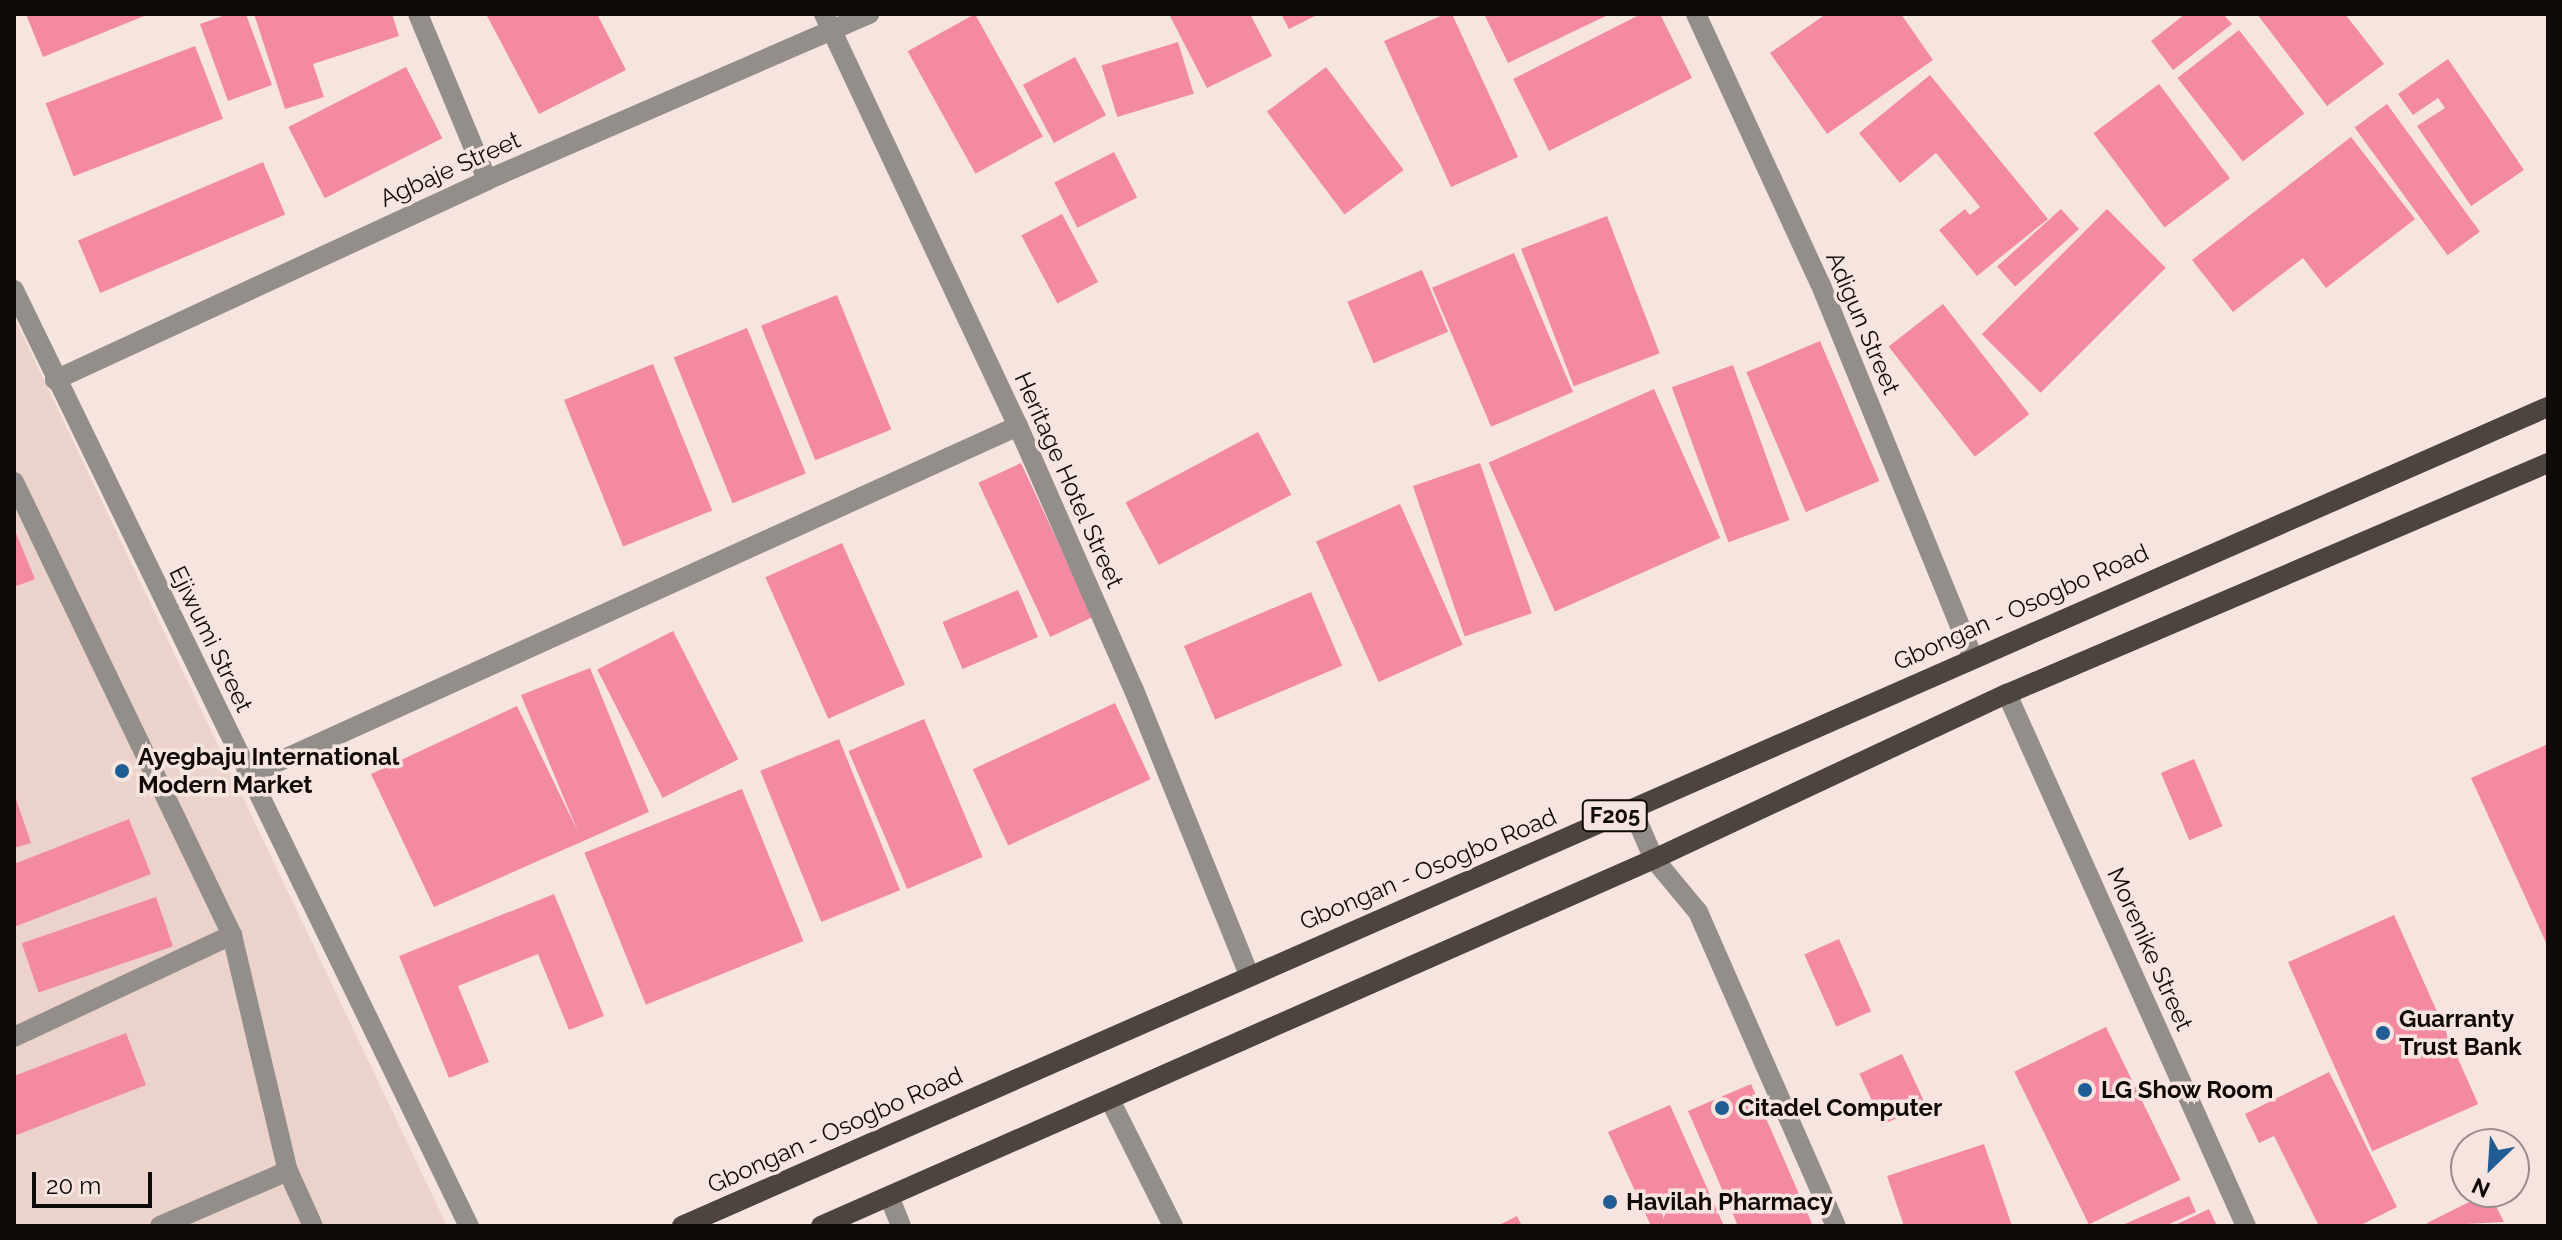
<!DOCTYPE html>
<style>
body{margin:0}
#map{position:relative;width:2562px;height:1240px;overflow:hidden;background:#f6e4df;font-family:Raleway,sans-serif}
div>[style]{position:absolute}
.built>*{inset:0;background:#ebd3cc}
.building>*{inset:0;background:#f38aa2;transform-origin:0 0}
.service>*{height:20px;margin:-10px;padding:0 10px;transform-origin:10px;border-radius:10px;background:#938e89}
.minor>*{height:20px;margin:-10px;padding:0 10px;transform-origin:10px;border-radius:10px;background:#938e89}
.primary>*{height:20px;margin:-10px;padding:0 10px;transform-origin:10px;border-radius:10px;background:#4d453d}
.dots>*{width:22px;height:22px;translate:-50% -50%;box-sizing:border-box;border:4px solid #f6e4df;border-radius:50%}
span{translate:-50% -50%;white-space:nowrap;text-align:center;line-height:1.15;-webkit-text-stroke:7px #f6e4df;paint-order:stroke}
.shield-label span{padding:2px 6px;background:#f6e4df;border:2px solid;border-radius:6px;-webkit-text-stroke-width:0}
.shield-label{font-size:22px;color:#100a09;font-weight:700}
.street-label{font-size:24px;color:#100a09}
.poi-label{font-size:24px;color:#100a09;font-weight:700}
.left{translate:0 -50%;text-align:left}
.frame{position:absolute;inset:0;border:16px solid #100a09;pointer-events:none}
.north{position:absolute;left:2450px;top:1128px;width:80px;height:80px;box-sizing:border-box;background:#f6e4df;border:2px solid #9a8d89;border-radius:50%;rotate:205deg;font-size:22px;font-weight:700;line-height:32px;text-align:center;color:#100a09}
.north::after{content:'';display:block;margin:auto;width:28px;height:36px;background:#205d94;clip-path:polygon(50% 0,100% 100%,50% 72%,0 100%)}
.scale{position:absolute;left:32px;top:1172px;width:120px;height:36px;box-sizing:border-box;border:4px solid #100a09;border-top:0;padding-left:10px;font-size:24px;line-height:28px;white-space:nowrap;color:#100a09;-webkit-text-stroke:6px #f6e4df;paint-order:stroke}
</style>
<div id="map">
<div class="built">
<div style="clip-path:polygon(14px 317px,447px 1226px,14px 1226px)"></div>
</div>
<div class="building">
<div style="clip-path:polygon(26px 14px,149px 14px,43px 57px)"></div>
<div style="clip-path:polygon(228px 14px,246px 14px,272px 85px,228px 101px,200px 24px)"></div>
<div style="clip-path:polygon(254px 14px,392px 14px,399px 36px,313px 64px,324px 97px,285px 109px)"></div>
<div style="clip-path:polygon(486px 14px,597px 14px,626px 70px,539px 114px)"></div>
<div style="left:975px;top:14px;width:140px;height:77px;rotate:61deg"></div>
<div style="clip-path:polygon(1169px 14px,1250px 14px,1272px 56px,1207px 88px)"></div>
<div style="clip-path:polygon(1281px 14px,1319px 14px,1289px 29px)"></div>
<div style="clip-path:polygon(1445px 14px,1452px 14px,1518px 157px,1451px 187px,1384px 41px)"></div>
<div style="clip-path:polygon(1484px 14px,1610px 14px,1508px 63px)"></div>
<div style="clip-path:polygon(1641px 14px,1660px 14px,1692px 78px,1549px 151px,1513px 79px)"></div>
<div style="clip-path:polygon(1826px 14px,1901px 14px,1933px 60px,1827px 134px,1770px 53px)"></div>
<div style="clip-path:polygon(2185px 14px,2223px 14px,2232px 24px,2173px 70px,2151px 41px)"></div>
<div style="clip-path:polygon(2257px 14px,2345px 14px,2384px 64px,2327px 106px)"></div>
<div style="left:2239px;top:30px;width:106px;height:78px;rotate:52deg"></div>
<div style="left:1178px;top:42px;width:54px;height:80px;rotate:73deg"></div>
<div style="left:195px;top:46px;width:78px;height:160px;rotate:69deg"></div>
<div style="left:1075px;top:57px;width:66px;height:59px;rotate:62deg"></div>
<div style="clip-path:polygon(2448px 59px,2524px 170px,2471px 206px,2417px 126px,2445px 108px,2438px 98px,2413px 115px,2398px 94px)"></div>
<div style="left:406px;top:67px;width:80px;height:132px;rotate:63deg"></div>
<div style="left:1326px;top:67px;width:129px;height:74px;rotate:53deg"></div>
<div style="clip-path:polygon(1930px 75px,2048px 219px,1977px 276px,1939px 230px,1965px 209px,1970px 215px,1980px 207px,1936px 153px,1900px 183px,1859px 133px)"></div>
<div style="left:2159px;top:84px;width:118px;height:82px;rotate:53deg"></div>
<div style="left:2387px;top:104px;width:158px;height:40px;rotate:54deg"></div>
<div style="clip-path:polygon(2351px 137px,2415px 219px,2326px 288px,2303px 258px,2233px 312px,2192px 260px)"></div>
<div style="left:1114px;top:152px;width:51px;height:67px;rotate:63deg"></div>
<div style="left:263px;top:162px;width:57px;height:201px;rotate:67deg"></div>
<div style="left:2061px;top:209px;width:27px;height:86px;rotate:48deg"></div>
<div style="left:2107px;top:209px;width:83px;height:177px;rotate:45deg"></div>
<div style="left:1062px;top:214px;width:77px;height:46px;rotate:62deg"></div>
<div style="left:1607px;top:216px;width:147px;height:92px;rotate:69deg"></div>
<div style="left:1514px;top:253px;width:151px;height:89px;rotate:67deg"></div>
<div style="left:1422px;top:270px;width:67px;height:81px;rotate:67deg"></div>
<div style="left:837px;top:295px;width:145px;height:82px;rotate:68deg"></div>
<div style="left:1943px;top:304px;width:140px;height:69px;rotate:52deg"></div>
<div style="left:747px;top:328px;width:157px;height:79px;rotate:68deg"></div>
<div style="left:1820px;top:341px;width:152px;height:80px;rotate:67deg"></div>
<div style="left:653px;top:364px;width:158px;height:96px;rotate:68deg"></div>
<div style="left:1733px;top:365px;width:165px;height:65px;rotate:70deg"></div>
<div style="left:1654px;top:389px;width:163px;height:181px;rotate:66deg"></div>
<div style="left:1258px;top:432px;width:71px;height:150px;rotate:62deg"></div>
<div style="left:1021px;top:463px;width:170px;height:47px;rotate:65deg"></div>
<div style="left:1480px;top:463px;width:159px;height:71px;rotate:71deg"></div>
<div style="left:1400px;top:504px;width:154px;height:92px;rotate:66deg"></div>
<div style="clip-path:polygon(14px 528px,35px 579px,14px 587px)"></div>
<div style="left:842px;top:543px;width:155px;height:84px;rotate:66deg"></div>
<div style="left:1018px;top:590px;width:51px;height:82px;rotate:67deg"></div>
<div style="left:1311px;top:592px;width:80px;height:138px;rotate:67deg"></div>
<div style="left:673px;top:631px;width:144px;height:85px;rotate:63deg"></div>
<div style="clip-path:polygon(590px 668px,649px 812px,434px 907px,371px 774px,517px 706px,578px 832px,521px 695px)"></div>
<div style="left:1115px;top:703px;width:84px;height:157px;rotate:65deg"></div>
<div style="left:924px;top:719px;width:150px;height:82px;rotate:67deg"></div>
<div style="left:839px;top:739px;width:163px;height:85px;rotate:68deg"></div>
<div style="clip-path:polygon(2548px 744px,2548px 947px,2471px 778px)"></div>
<div style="left:2194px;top:759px;width:73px;height:36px;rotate:67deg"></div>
<div style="left:742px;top:789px;width:164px;height:170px;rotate:68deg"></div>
<div style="clip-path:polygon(14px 793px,31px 843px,14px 848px)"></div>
<div style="clip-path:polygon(129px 819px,151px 874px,14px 927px,14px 864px)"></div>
<div style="clip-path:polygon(554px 894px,604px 1016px,569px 1030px,538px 954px,458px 986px,489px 1062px,449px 1078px,399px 956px)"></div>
<div style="left:156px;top:897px;width:52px;height:142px;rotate:71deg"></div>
<div style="left:2394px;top:915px;width:207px;height:116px;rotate:66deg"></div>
<div style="left:1839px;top:939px;width:79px;height:38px;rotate:66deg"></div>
<div style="left:2106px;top:1027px;width:170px;height:102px;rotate:64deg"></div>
<div style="clip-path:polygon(126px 1033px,146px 1085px,14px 1136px,14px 1076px)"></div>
<div style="left:1902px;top:1054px;width:56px;height:47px;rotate:65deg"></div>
<div style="clip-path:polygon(2329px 1072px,2397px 1207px,2359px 1226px,2319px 1226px,2274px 1136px,2259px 1143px,2245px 1114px)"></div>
<div style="clip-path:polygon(1751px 1084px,1813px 1226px,1738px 1226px,1688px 1111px)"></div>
<div style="clip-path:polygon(1670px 1105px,1724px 1226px,1651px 1226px,1608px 1132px)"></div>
<div style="clip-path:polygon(1984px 1144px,2012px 1226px,1904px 1226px,1887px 1176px)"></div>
<div style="clip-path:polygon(2489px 1192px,2504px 1222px,2428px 1226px,2427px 1223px)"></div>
<div style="clip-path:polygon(2189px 1196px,2196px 1212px,2165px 1226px,2120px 1226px)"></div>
<div style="clip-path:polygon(2209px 1209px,2217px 1226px,2173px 1226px)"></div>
<div style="clip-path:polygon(1517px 1216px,1522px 1226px,1497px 1226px)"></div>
</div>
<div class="service">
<div style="left:14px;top:482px;width:503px;rotate:64.3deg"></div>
<div style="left:232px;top:935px;width:243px;rotate:76.7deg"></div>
<div style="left:288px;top:1171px;width:60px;rotate:65.6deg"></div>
<div style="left:14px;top:1037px;width:241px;rotate:-25.1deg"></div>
<div style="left:1110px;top:1100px;width:141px;rotate:63.4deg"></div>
<div style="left:889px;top:1196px;width:32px;rotate:68deg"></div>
<div style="left:160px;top:1226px;width:139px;rotate:-23.3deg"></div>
</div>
<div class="minor">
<div style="left:418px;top:14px;width:180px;rotate:67.4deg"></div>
<div style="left:824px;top:14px;width:455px;rotate:64.8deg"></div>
<div style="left:1018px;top:426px;width:288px;rotate:66.3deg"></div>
<div style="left:1134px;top:690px;width:306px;rotate:68deg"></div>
<div style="left:1696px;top:14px;width:296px;rotate:65.3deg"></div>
<div style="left:1820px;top:283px;width:403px;rotate:67.8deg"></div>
<div style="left:14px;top:290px;width:1041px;rotate:64.08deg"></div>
<div style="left:55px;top:380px;width:476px;rotate:-24.8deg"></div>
<div style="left:487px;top:180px;width:417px;rotate:-23.5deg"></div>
<div style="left:2007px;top:694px;width:583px;rotate:65.81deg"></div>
<div style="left:249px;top:775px;width:844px;rotate:-24.41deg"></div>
<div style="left:1632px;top:809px;width:55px;rotate:66.3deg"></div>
<div style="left:1654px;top:859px;width:69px;rotate:50.3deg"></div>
<div style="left:1698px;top:912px;width:343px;rotate:66.3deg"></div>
</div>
<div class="primary">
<div style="left:682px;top:1226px;width:2038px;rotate:-23.7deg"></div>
<div style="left:821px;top:1226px;width:910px;rotate:-23.78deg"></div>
<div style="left:1654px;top:859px;width:390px;rotate:-25.1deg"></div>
<div style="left:2007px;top:694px;width:588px;rotate:-23.12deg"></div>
</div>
<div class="dots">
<div style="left:122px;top:771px;background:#205d94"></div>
<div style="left:2383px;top:1033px;background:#205d94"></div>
<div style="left:2085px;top:1090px;background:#205d94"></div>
<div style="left:1722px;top:1108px;background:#205d94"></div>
<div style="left:1610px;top:1202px;background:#205d94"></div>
</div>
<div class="shield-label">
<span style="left:1615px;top:816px">F205</span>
</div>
<div class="street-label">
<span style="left:450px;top:169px;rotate:-24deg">Agbaje Street</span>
<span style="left:1863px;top:323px;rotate:67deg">Adigun Street</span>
<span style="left:1069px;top:480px;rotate:66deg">Heritage Hotel Street</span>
<span style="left:2021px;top:607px;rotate:-24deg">Gbongan - Osogbo Road</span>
<span style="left:211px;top:639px;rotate:64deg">Ejiwumi Street</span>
<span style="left:1428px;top:869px;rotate:-23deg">Gbongan - Osogbo Road</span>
<span style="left:2150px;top:949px;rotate:66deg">Morenike Street</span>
<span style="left:835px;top:1130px;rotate:-24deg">Gbongan - Osogbo Road</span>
</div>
<div class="poi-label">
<span class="left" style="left:138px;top:771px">Ayegbaju International<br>Modern Market</span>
<span class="left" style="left:2399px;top:1033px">Guarranty<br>Trust Bank</span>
<span class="left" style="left:2101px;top:1090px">LG Show Room</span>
<span class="left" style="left:1738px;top:1108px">Citadel Computer</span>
<span class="left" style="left:1626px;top:1202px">Havilah Pharmacy</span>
</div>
<div class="frame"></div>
<div class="north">N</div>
<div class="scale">20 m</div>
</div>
